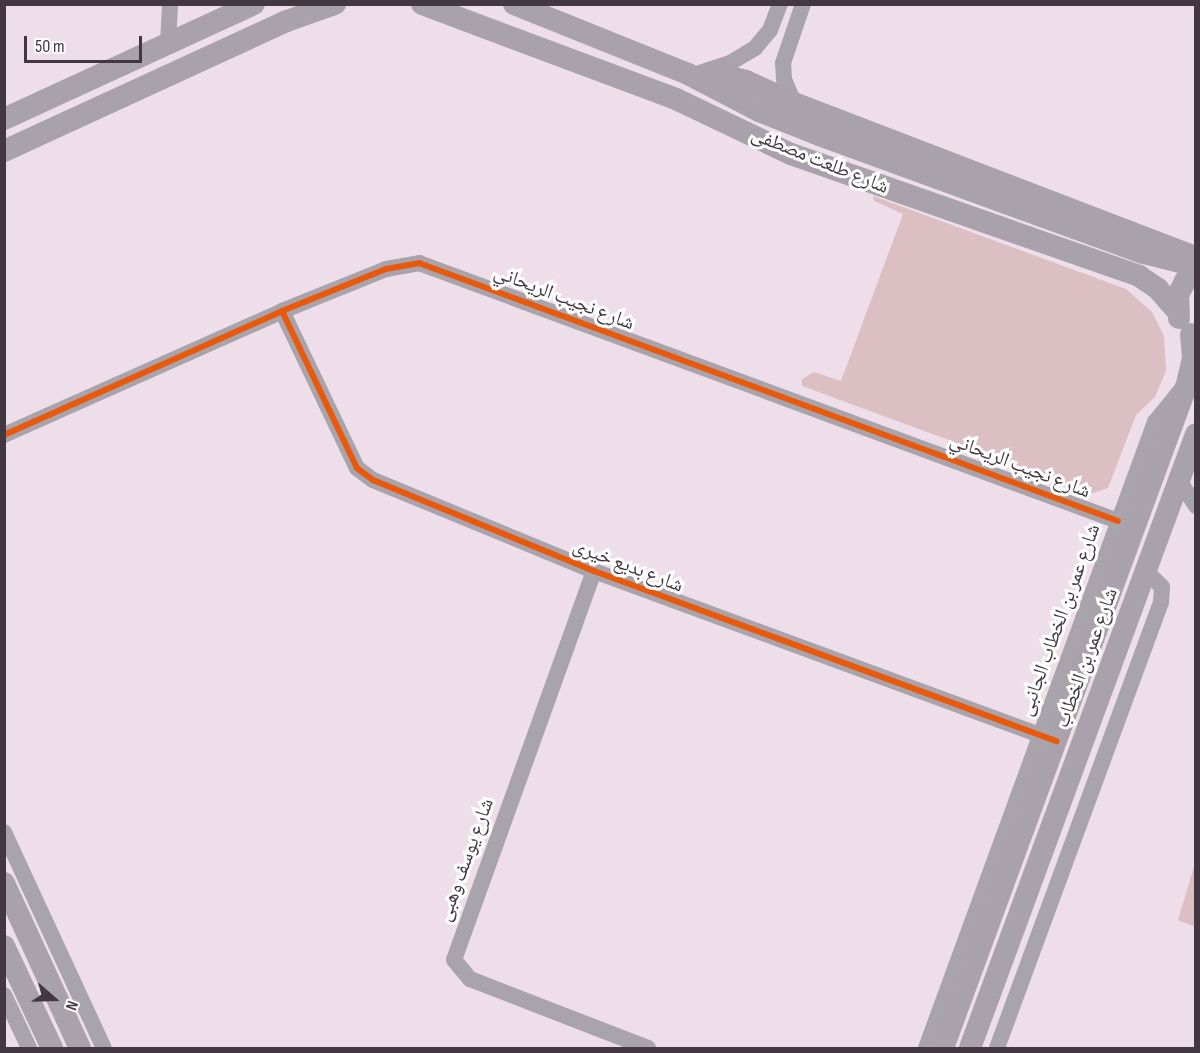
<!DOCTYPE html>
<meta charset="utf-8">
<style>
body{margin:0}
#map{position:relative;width:1200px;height:1053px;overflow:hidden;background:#eedeea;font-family:"Sofia Sans Condensed","Noto Naskh Arabic",sans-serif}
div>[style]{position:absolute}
.green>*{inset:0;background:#dcbfc2}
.street>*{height:16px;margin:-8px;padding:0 8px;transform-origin:8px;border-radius:8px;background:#a9a3ac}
.secondary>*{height:22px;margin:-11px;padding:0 11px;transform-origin:11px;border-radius:11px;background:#a9a2ac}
.cycleway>*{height:6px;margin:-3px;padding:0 3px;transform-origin:3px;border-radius:3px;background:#e8590c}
span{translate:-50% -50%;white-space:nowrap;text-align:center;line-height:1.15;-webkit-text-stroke:6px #fff;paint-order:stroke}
.street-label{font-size:20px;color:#433841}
.frame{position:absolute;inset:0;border:6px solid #433841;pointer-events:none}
.north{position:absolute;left:24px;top:969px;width:60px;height:60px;-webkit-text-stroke:4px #fff;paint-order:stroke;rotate:110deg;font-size:16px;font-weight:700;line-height:24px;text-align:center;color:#433841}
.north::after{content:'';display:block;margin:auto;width:21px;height:27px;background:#433841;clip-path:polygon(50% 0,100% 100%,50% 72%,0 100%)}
.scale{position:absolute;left:24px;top:36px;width:118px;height:27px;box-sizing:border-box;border:3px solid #433841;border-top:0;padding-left:8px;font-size:18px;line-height:21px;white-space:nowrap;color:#433841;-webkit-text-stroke:4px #fff;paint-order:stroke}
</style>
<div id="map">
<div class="green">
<div style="clip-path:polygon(873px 196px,1126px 289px,1152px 312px,1164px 336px,1166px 371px,1155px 397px,1136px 415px,1108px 488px,1093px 493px,802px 386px,802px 379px,814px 372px,841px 381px,903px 214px,874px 201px)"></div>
<div style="clip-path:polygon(1195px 863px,1196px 863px,1195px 927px,1178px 920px)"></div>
</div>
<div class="street">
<div style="left:168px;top:44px;width:40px;rotate:-87.1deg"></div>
<div style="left:699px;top:73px;width:33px;rotate:-18deg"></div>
<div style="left:730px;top:63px;width:29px;rotate:-31deg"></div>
<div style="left:755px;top:48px;width:23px;rotate:-50deg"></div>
<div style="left:770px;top:30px;width:28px;rotate:-69deg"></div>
<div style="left:794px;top:103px;width:25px;rotate:-113deg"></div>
<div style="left:784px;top:80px;width:17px;rotate:-93deg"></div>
<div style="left:783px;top:63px;width:62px;rotate:-71.3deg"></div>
<div style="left:282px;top:311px;width:174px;rotate:64.5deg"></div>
<div style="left:357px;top:468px;width:20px;rotate:37deg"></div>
<div style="left:373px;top:480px;width:239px;rotate:22.4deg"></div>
<div style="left:594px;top:571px;width:493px;rotate:20.2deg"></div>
<div style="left:4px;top:435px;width:304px;rotate:-24deg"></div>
<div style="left:282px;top:311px;width:112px;rotate:-22deg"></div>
<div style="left:386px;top:269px;width:34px;rotate:-10deg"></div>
<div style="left:419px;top:263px;width:745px;rotate:20.26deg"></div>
<div style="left:1179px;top:480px;width:31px;rotate:57deg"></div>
<div style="left:594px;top:571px;width:413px;rotate:109.8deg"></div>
<div style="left:454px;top:960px;width:25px;rotate:50deg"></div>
<div style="left:470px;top:979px;width:191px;rotate:21.2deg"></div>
<div style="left:4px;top:832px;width:238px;rotate:65.2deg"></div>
<div style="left:4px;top:995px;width:59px;rotate:64.7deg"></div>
<div style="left:926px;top:1048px;width:667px;rotate:-69.91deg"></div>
<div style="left:1155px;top:422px;width:46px;rotate:-51.1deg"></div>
<div style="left:997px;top:1048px;width:475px;rotate:-69.8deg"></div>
<div style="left:1161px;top:602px;width:15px;rotate:-86deg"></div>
<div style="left:1162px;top:587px;width:24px;rotate:-135deg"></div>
</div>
<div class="secondary">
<div style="left:422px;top:4px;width:271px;rotate:20.5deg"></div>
<div style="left:676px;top:99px;width:127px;rotate:25.6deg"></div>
<div style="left:791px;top:154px;width:369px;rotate:19.3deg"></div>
<div style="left:1139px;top:276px;width:23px;rotate:34deg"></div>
<div style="left:1158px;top:289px;width:29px;rotate:49deg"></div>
<div style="left:514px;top:4px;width:188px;rotate:21.9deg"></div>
<div style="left:688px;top:74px;width:80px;rotate:27.5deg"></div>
<div style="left:759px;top:111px;width:65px;rotate:21.8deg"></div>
<div style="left:819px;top:135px;width:346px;rotate:20deg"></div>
<div style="left:1144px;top:253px;width:54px;rotate:14deg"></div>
<div style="left:704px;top:82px;width:25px;rotate:-11deg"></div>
<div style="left:729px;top:77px;width:17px;rotate:13deg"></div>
<div style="left:746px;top:81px;width:53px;rotate:24.6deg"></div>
<div style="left:794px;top:103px;width:425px;rotate:21deg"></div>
<div style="left:4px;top:119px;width:275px;rotate:-24.7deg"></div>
<div style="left:4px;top:151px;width:311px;rotate:-24.7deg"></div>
<div style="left:287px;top:21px;width:51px;rotate:-19.5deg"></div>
<div style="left:1179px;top:318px;width:23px;rotate:-92deg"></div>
<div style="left:1178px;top:295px;width:16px;rotate:-63deg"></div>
<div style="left:1185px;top:281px;width:13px;rotate:-32deg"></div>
<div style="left:4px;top:883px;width:182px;rotate:65.3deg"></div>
<div style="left:4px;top:946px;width:113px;rotate:64.8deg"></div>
<div style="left:943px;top:1048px;width:707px;rotate:-69.82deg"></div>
<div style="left:1187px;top:384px;width:28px;rotate:-77deg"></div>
<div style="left:1193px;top:357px;width:23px;rotate:-95deg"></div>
<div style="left:970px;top:1048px;width:654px;rotate:-69.79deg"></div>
</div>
<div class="cycleway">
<div style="left:282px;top:311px;width:174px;rotate:64.5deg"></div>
<div style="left:357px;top:468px;width:20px;rotate:37deg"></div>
<div style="left:373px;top:480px;width:239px;rotate:22.4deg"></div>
<div style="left:594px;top:571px;width:493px;rotate:20.2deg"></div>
<div style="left:4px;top:435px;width:304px;rotate:-24deg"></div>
<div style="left:282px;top:311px;width:112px;rotate:-22deg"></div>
<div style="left:386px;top:269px;width:34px;rotate:-10deg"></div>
<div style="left:419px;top:263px;width:745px;rotate:20.26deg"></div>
</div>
<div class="street-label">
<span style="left:820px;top:161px;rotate:22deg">شارع طلعت مصطفى</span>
<span style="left:564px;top:298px;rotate:21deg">شارع نجيب الريحاني</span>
<span style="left:1020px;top:466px;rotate:21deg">شارع نجيب الريحاني</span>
<span style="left:628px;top:566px;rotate:21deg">شارع بديع خيرى</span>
<span style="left:1060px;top:620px;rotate:-70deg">شارع عمر بن الخطاب الجانبى</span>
<span style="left:1087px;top:658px;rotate:-70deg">شارع عمر بن الخطاب</span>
<span style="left:466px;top:860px;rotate:-70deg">شارع يوسف وهبى</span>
</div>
<div class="frame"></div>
<div class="north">N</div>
<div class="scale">50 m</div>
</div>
